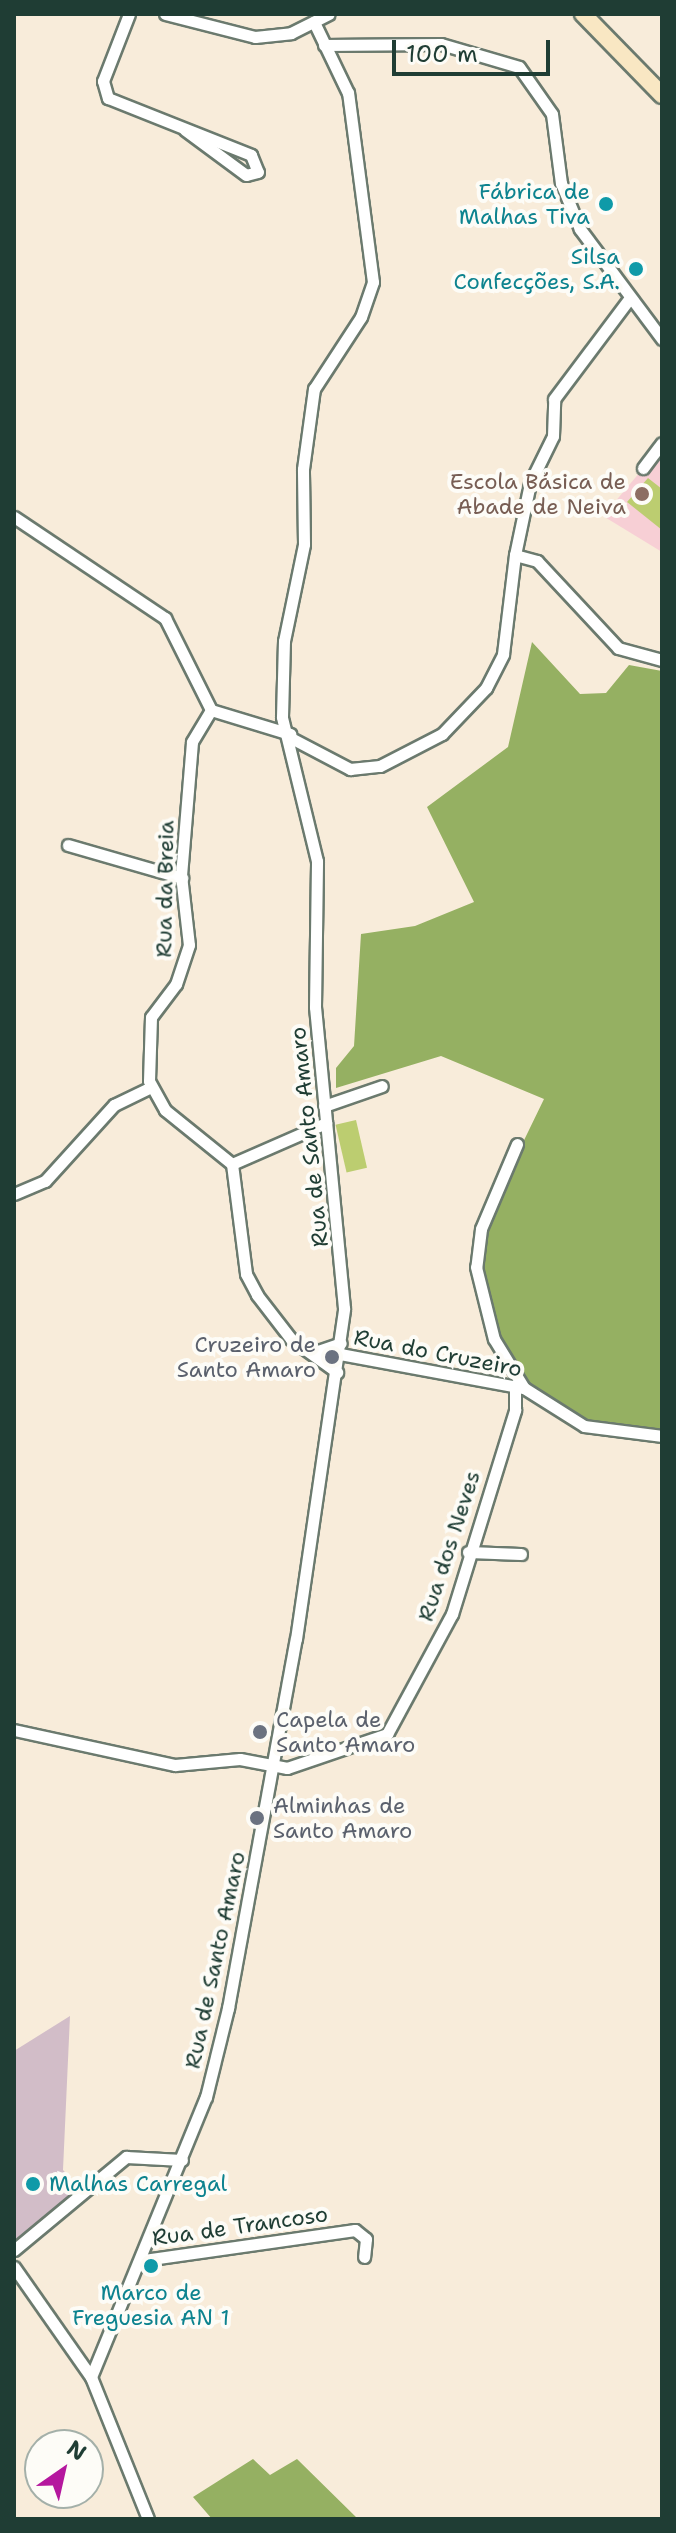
<!DOCTYPE html>
<meta charset="utf-8">
<style>
body{margin:0}
#map{position:relative;width:676px;height:2533px;overflow:hidden;background:#f8ecda;font-family:"Shantell Sans",sans-serif}
div>[style]{position:absolute}
.built>*{inset:0;background:#f7cfd5}
.industrial>*{inset:0;background:#d2bdc8}
.green>*{inset:0;background:#bccd70;transform-origin:0 0}
.forest>*{inset:0;background:#95b062}
.roads{filter:drop-shadow(2px 0 #6b7a6e) drop-shadow(-2px 0 #6b7a6e) drop-shadow(0 2px #6b7a6e) drop-shadow(0 -2px #6b7a6e)}
.minor>*{height:11px;margin:-5.5px;padding:0 5.5px;transform-origin:5.5px;border-radius:5.5px;background:#fff}
.secondary>*{height:16px;margin:-8px;padding:0 8px;transform-origin:8px;border-radius:8px;background:#f9e7c3}
.dots>*{width:22px;height:22px;translate:-50% -50%;box-sizing:border-box;border:4px solid #fdfcf7;border-radius:50%}
span{translate:-50% -50%;white-space:nowrap;text-align:center;line-height:1.15;-webkit-text-stroke:8px #fdfcf7;paint-order:stroke}
.culture-label{font-size:22px;color:#0d838f}
.right{translate:-100% -50%;text-align:right}
.left{translate:0 -50%;text-align:left}
.education-label{font-size:22px;color:#785e54}
.street-label{font-size:22px;color:#1f3d34}
.worship-label{font-size:22px;color:#5b616d}
.frame{position:absolute;inset:0;border:16px solid #1f3d34;pointer-events:none}
.north{position:absolute;left:24px;top:2429px;width:80px;height:80px;box-sizing:border-box;background:#fdfcf7;border:2px solid #a4b0a9;border-radius:50%;rotate:34deg;font-size:22px;font-weight:700;line-height:32px;text-align:center;color:#1f3d34}
.north::after{content:'';display:block;margin:auto;width:28px;height:36px;background:#b5179e;clip-path:polygon(50% 0,100% 100%,50% 72%,0 100%)}
.scale{position:absolute;left:392px;top:40px;width:158px;height:36px;box-sizing:border-box;border:4px solid #1f3d34;border-top:0;padding-left:10px;font-size:24px;line-height:28px;white-space:nowrap;color:#1f3d34;-webkit-text-stroke:6px #fdfcf7;paint-order:stroke}
</style>
<div id="map">
<div class="built">
<div style="clip-path:polygon(662px 446px,662px 552px,603px 516px)"></div>
</div>
<div class="industrial">
<div style="clip-path:polygon(70px 2016px,63px 2170px,83px 2192px,14px 2244px,14px 2051px)"></div>
</div>
<div class="green">
<div style="clip-path:polygon(648px 478px,662px 489px,662px 530px,627px 502px)"></div>
<div style="left:356px;top:1120px;width:49px;height:21px;rotate:77deg"></div>
</div>
<div class="forest">
<div style="clip-path:polygon(532px 642px,580px 694px,606px 693px,629px 665px,662px 671px,662px 1436px,584px 1426px,524px 1388px,482px 1304px,481px 1229px,544px 1099px,441px 1056px,336px 1088px,336px 1068px,354px 1046px,361px 934px,415px 926px,474px 902px,427px 807px,508px 747px)"></div>
<div style="clip-path:polygon(253px 2459px,270px 2475px,297px 2459px,358px 2519px,212px 2519px,193px 2497px)"></div>
</div>
<div class="roads">
<div class="minor">
<div style="left:129px;top:14px;width:72px;rotate:111.2deg"></div>
<div style="left:103px;top:81px;width:18px;rotate:74deg"></div>
<div style="left:108px;top:98px;width:154px;rotate:21.7deg"></div>
<div style="left:251px;top:155px;width:18px;rotate:68deg"></div>
<div style="left:258px;top:172px;width:12px;rotate:166deg"></div>
<div style="left:246px;top:175px;width:76px;rotate:-143.6deg"></div>
<div style="left:165px;top:14px;width:93px;rotate:14.3deg"></div>
<div style="left:255px;top:37px;width:36px;rotate:-6deg"></div>
<div style="left:291px;top:33px;width:42px;rotate:-26.6deg"></div>
<div style="left:324px;top:45px;width:117px;rotate:-0.5deg"></div>
<div style="left:441px;top:44px;width:81px;rotate:16.4deg"></div>
<div style="left:519px;top:67px;width:57px;rotate:54.9deg"></div>
<div style="left:552px;top:114px;width:70px;rotate:82.6deg"></div>
<div style="left:561px;top:183px;width:50px;rotate:67.6deg"></div>
<div style="left:580px;top:229px;width:137px;rotate:53.3deg"></div>
<div style="left:643px;top:468px;width:31px;rotate:-53deg"></div>
<div style="left:14px;top:517px;width:182px;rotate:33.8deg"></div>
<div style="left:165px;top:618px;width:103px;rotate:63.4deg"></div>
<div style="left:211px;top:710px;width:83px;rotate:16.9deg"></div>
<div style="left:515px;top:555px;width:23px;rotate:15deg"></div>
<div style="left:537px;top:561px;width:119px;rotate:47deg"></div>
<div style="left:618px;top:648px;width:46px;rotate:15.3deg"></div>
<div style="left:211px;top:710px;width:37px;rotate:121deg"></div>
<div style="left:192px;top:742px;width:133px;rotate:94.7deg"></div>
<div style="left:181px;top:875px;width:70px;rotate:83.5deg"></div>
<div style="left:189px;top:945px;width:41px;rotate:108.4deg"></div>
<div style="left:176px;top:984px;width:41px;rotate:127.1deg"></div>
<div style="left:151px;top:1017px;width:64px;rotate:91.8deg"></div>
<div style="left:149px;top:1081px;width:33px;rotate:61deg"></div>
<div style="left:165px;top:1110px;width:86px;rotate:38.9deg"></div>
<div style="left:232px;top:1164px;width:103px;rotate:-23.6deg"></div>
<div style="left:291px;top:738px;width:67px;rotate:27.7deg"></div>
<div style="left:350px;top:769px;width:30px;rotate:-6deg"></div>
<div style="left:380px;top:766px;width:70px;rotate:-27.3deg"></div>
<div style="left:442px;top:734px;width:64px;rotate:-46.3deg"></div>
<div style="left:486px;top:688px;width:38px;rotate:-63deg"></div>
<div style="left:503px;top:654px;width:100px;rotate:-83.1deg"></div>
<div style="left:515px;top:555px;width:74px;rotate:-78.2deg"></div>
<div style="left:530px;top:483px;width:52px;rotate:-63.9deg"></div>
<div style="left:553px;top:436px;width:37px;rotate:-88deg"></div>
<div style="left:554px;top:399px;width:125px;rotate:-53.1deg"></div>
<div style="left:68px;top:845px;width:119px;rotate:16.1deg"></div>
<div style="left:324px;top:1106px;width:61px;rotate:-19deg"></div>
<div style="left:517px;top:1144px;width:92px;rotate:113deg"></div>
<div style="left:481px;top:1229px;width:38px;rotate:97deg"></div>
<div style="left:476px;top:1267px;width:74px;rotate:76deg"></div>
<div style="left:494px;top:1339px;width:57px;rotate:58.5deg"></div>
<div style="left:232px;top:1164px;width:111px;rotate:82.7deg"></div>
<div style="left:246px;top:1274px;width:24px;rotate:62deg"></div>
<div style="left:257px;top:1295px;width:56px;rotate:52.3deg"></div>
<div style="left:291px;top:1339px;width:57px;rotate:35.7deg"></div>
<div style="left:14px;top:1194px;width:34px;rotate:-23deg"></div>
<div style="left:45px;top:1181px;width:103px;rotate:-47.8deg"></div>
<div style="left:114px;top:1105px;width:41px;rotate:-25.9deg"></div>
<div style="left:304px;top:1346px;width:15px;rotate:20deg"></div>
<div style="left:318px;top:1351px;width:24px;rotate:-19deg"></div>
<div style="left:340px;top:1354px;width:187px;rotate:10.5deg"></div>
<div style="left:524px;top:1388px;width:71px;rotate:32.3deg"></div>
<div style="left:584px;top:1426px;width:79px;rotate:7.3deg"></div>
<div style="left:468px;top:1552px;width:53px;rotate:2.2deg"></div>
<div style="left:14px;top:1730px;width:165px;rotate:12.3deg"></div>
<div style="left:175px;top:1765px;width:65px;rotate:-5.3deg"></div>
<div style="left:240px;top:1759px;width:48px;rotate:10.8deg"></div>
<div style="left:287px;top:1768px;width:106px;rotate:-18.8deg"></div>
<div style="left:387px;top:1734px;width:136px;rotate:-61.6deg"></div>
<div style="left:452px;top:1614px;width:214px;rotate:-72.8deg"></div>
<div style="left:515px;top:1410px;width:25px;rotate:-90deg"></div>
<div style="left:14px;top:2250px;width:146px;rotate:-39.7deg"></div>
<div style="left:126px;top:2157px;width:56px;rotate:3.1deg"></div>
<div style="left:144px;top:2260px;width:213px;rotate:-8.1deg"></div>
<div style="left:355px;top:2230px;width:14px;rotate:39deg"></div>
<div style="left:366px;top:2239px;width:18px;rotate:96deg"></div>
<div style="left:14px;top:2267px;width:134px;rotate:55deg"></div>
<div style="left:91px;top:2377px;width:153px;rotate:68.1deg"></div>
<div style="left:91px;top:2377px;width:303px;rotate:-67.7deg"></div>
<div style="left:206px;top:2097px;width:92px;rotate:-76.1deg"></div>
<div style="left:228px;top:2008px;width:375px;rotate:-79.6deg"></div>
<div style="left:296px;top:1639px;width:334px;rotate:-81.7deg"></div>
<div style="left:344px;top:1308px;width:302px;rotate:-95.5deg"></div>
<div style="left:315px;top:1007px;width:146px;rotate:-89.2deg"></div>
<div style="left:317px;top:861px;width:148px;rotate:-103.7deg"></div>
<div style="left:282px;top:717px;width:76px;rotate:-88.5deg"></div>
<div style="left:284px;top:641px;width:99px;rotate:-78.3deg"></div>
<div style="left:304px;top:544px;width:75px;rotate:-90.8deg"></div>
<div style="left:303px;top:469px;width:81px;rotate:-82.2deg"></div>
<div style="left:314px;top:389px;width:86px;rotate:-56.9deg"></div>
<div style="left:361px;top:317px;width:37px;rotate:-71deg"></div>
<div style="left:373px;top:282px;width:191px;rotate:-97.5deg"></div>
<div style="left:348px;top:93px;width:79px;rotate:-115.6deg"></div>
</div>
<div class="secondary">
<div style="left:583px;top:14px;width:113px;rotate:45.7deg"></div>
</div>
</div>
<div class="dots">
<div style="left:606px;top:204px;background:#0f9aa8"></div>
<div style="left:636px;top:269px;background:#0f9aa8"></div>
<div style="left:642px;top:494px;background:#8d6e63"></div>
<div style="left:332px;top:1357px;background:#6b7280"></div>
<div style="left:260px;top:1732px;background:#6b7280"></div>
<div style="left:257px;top:1818px;background:#6b7280"></div>
<div style="left:33px;top:2184px;background:#0f9aa8"></div>
<div style="left:151px;top:2266px;background:#0f9aa8"></div>
</div>
<div class="culture-label">
<span class="right" style="left:590px;top:204px">Fábrica de<br>Malhas Tiva</span>
<span class="right" style="left:620px;top:269px">Silsa<br>Confecções, S.A.</span>
<span class="left" style="left:49px;top:2184px">Malhas Carregal</span>
<span style="left:151px;top:2305px">Marco de<br>Freguesia AN 1</span>
</div>
<div class="education-label">
<span class="right" style="left:626px;top:494px">Escola Básica de<br>Abade de Neiva</span>
</div>
<div class="street-label">
<span style="left:165px;top:889px;rotate:-89deg">Rua da Breia</span>
<span style="left:309px;top:1137px;rotate:-96deg">Rua de Santo Amaro</span>
<span style="left:438px;top:1353px;rotate:11deg">Rua do Cruzeiro</span>
<span style="left:449px;top:1546px;rotate:-72deg">Rua dos Neves</span>
<span style="left:215px;top:1960px;rotate:-78deg">Rua de Santo Amaro</span>
<span style="left:240px;top:2226px;rotate:-8deg">Rua de Trancoso</span>
</div>
<div class="worship-label">
<span class="right" style="left:316px;top:1357px">Cruzeiro de<br>Santo Amaro</span>
<span class="left" style="left:276px;top:1732px">Capela de<br>Santo Amaro</span>
<span class="left" style="left:273px;top:1818px">Alminhas de<br>Santo Amaro</span>
</div>
<div class="frame"></div>
<div class="north">N</div>
<div class="scale">100 m</div>
</div>
